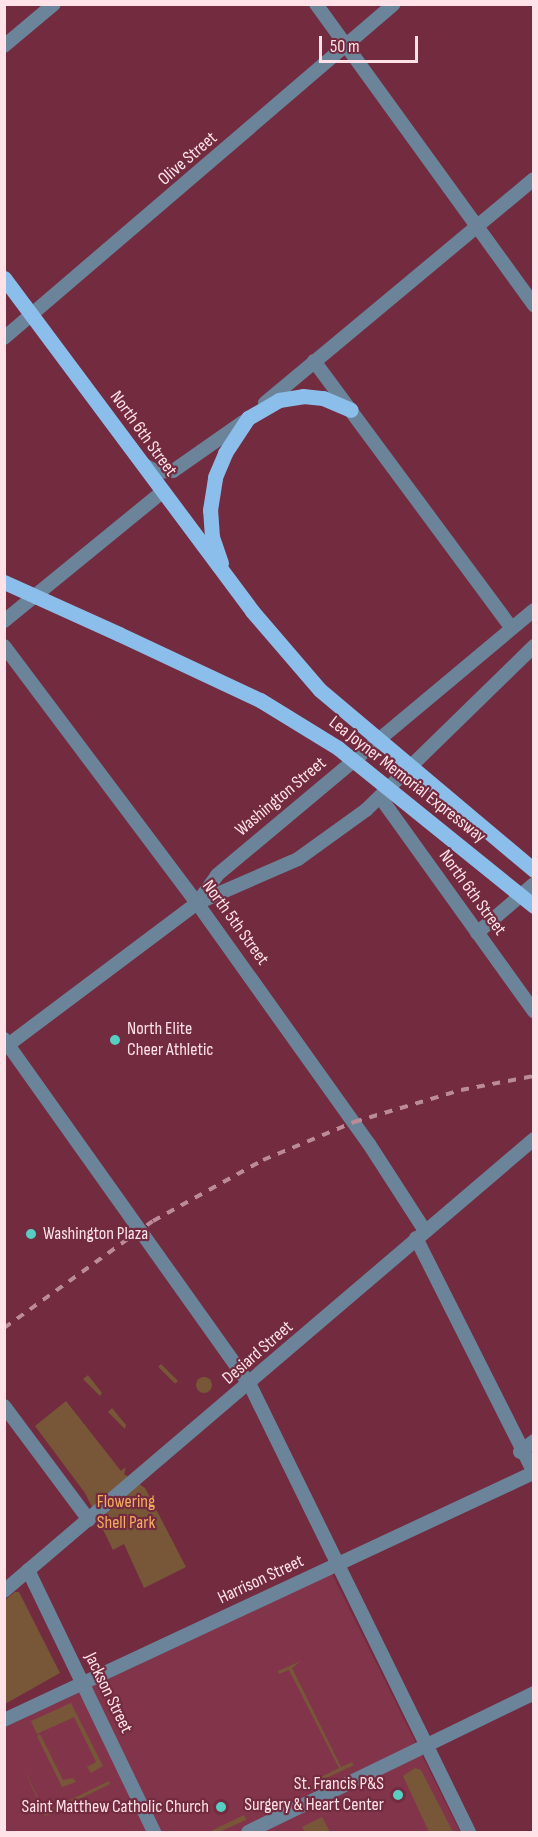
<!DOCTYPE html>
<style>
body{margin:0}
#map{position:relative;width:538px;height:1837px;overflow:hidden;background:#722b3f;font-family:"Sofia Sans Condensed",sans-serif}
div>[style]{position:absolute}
.built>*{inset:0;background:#82344b}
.green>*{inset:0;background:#775738;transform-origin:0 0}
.round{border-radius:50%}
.minor>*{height:14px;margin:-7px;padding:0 7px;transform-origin:7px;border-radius:7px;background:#6b849a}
.major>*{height:15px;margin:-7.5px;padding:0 7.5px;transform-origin:7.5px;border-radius:7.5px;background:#8bbeea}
.rail>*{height:4px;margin-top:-2px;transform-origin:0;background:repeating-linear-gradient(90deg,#bb8b97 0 8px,transparent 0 16px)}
.major-bridge>*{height:15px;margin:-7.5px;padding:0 7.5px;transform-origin:7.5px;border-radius:7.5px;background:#8bbeea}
.dots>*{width:16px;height:16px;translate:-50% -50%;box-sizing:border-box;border:3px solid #722b3f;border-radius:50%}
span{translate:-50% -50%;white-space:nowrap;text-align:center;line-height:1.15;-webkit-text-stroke:4.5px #722b3f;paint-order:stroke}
.street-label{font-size:18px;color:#fee2e7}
.poi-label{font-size:18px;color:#fee2e7}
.left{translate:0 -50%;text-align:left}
.right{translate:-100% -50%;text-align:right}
.park-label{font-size:18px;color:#f6ac5f}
.frame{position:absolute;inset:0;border:6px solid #fee2e7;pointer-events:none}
.scale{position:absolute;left:319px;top:36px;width:99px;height:27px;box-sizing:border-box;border:3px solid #fee2e7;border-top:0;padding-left:8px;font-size:18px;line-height:21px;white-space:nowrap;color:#fee2e7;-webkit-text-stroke:4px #722b3f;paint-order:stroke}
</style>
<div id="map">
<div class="built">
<div style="clip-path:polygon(332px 1574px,460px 1832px,5px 1832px,4px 1728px)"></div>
</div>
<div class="green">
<div style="left:161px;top:1364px;width:24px;height:4px;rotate:45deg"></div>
<div style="clip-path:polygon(88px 1375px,102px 1393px,100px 1396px,83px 1379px)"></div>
<div class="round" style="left:196px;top:1377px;width:16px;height:16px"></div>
<div style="clip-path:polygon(66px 1401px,121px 1471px,126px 1467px,124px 1474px,145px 1488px,186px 1567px,144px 1588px,124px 1544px,113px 1550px,85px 1493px,35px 1426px)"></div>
<div style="clip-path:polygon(112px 1408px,126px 1425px,125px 1429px,108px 1412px)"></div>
<div style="clip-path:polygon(15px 1592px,19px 1592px,60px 1673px,5px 1704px,5px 1600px)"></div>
<div style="clip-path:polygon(301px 1661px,292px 1668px,341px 1767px,352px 1762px,354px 1765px,320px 1781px,319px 1778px,339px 1768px,289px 1670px,279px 1674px,278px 1671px)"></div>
<div style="clip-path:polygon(71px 1703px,103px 1766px,91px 1773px,87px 1767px,96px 1762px,74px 1717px,37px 1734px,31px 1721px)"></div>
<div style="clip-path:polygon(40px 1734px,63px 1780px,73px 1778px,76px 1782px,62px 1787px,37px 1736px)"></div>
<div style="clip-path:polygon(23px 1767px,45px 1812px,109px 1781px,110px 1784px,45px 1816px)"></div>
<div style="clip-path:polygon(415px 1768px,421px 1770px,453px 1832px,429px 1832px,403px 1776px)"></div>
<div style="clip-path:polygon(244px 1815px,246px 1820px,219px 1832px,209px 1832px)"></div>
<div style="clip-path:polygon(322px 1817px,330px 1832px,305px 1832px,302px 1827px)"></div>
</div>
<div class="minor">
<div style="left:316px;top:4px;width:372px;rotate:54.1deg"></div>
<div style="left:4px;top:46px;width:65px;rotate:-40deg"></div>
<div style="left:4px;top:338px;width:513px;rotate:-40.58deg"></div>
<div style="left:314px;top:361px;width:331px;rotate:53.5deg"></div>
<div style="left:265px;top:403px;width:350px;rotate:-39.8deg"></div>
<div style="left:143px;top:464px;width:16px;rotate:30deg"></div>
<div style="left:157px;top:472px;width:16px;rotate:-4deg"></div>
<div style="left:173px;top:471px;width:85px;rotate:-35deg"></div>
<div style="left:4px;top:621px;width:203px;rotate:-39.2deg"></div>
<div style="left:4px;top:646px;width:321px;rotate:53.1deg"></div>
<div style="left:197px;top:903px;width:296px;rotate:54.5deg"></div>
<div style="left:369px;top:1144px;width:103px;rotate:57.2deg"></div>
<div style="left:380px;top:797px;width:264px;rotate:54.3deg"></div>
<div style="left:197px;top:903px;width:34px;rotate:-54deg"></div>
<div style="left:217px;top:875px;width:413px;rotate:-39.9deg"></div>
<div style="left:477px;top:933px;width:75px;rotate:-40.7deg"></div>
<div style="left:4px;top:1039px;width:425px;rotate:54.6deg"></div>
<div style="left:250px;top:1385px;width:498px;rotate:63.9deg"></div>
<div style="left:4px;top:1048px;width:241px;rotate:-36.9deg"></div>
<div style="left:197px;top:903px;width:110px;rotate:-23.5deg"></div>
<div style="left:298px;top:859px;width:84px;rotate:-35.8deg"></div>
<div style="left:366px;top:810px;width:235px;rotate:-44.3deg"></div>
<div style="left:416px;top:1238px;width:263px;rotate:63.3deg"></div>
<div style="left:4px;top:1406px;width:142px;rotate:53.3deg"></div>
<div style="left:520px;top:1452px;width:18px;rotate:-38deg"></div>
<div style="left:28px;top:1570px;width:291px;rotate:64.3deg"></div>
<div style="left:4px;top:1591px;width:697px;rotate:-40.46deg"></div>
<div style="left:4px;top:1720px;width:584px;rotate:-25.03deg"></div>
<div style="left:248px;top:1832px;width:318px;rotate:-25.9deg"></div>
</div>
<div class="major">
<div style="left:4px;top:278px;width:415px;rotate:53.3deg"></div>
<div style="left:221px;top:563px;width:28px;rotate:-109deg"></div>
<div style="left:212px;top:537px;width:27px;rotate:-94deg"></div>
<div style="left:210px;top:510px;width:33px;rotate:-81deg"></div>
<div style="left:215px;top:477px;width:26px;rotate:-67deg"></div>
<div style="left:225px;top:453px;width:42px;rotate:-56.7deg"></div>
<div style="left:248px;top:418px;width:36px;rotate:-30deg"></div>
<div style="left:279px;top:400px;width:24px;rotate:-9deg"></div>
<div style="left:303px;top:396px;width:20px;rotate:6deg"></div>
<div style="left:323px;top:398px;width:30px;rotate:23deg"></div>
<div style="left:4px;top:582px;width:126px;rotate:24.3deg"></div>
</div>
<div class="rail">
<div style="left:4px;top:1328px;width:183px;rotate:-35.7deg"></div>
<div style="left:153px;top:1221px;width:126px;rotate:-29deg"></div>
<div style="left:263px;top:1160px;width:99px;rotate:-22.7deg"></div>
<div style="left:354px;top:1122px;width:112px;rotate:-16.7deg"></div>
<div style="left:461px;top:1090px;width:74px;rotate:-10.9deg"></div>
</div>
<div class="major-bridge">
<div style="left:252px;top:611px;width:104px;rotate:49.3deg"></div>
<div style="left:320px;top:690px;width:280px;rotate:40.1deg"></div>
<div style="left:119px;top:634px;width:156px;rotate:25.1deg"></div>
<div style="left:260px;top:700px;width:92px;rotate:31.6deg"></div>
<div style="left:338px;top:748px;width:252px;rotate:38.9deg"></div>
</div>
<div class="dots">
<div style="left:115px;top:1040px;background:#57cec1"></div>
<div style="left:31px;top:1234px;background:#57cec1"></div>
<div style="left:398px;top:1795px;background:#57cec1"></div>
<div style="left:221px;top:1807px;background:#57cec1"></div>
</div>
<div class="street-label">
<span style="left:188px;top:159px;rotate:-41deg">Olive Street</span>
<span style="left:143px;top:434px;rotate:54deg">North 6th Street</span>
<span style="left:407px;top:780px;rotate:38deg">Lea Joyner Memorial Expressway</span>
<span style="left:281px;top:797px;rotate:-40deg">Washington Street</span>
<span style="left:472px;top:893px;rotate:54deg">North 6th Street</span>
<span style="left:235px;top:923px;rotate:54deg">North 5th Street</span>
<span style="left:258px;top:1353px;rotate:-41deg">Desiard Street</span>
<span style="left:261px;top:1580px;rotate:-25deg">Harrison Street</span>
<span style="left:108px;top:1693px;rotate:64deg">Jackson Street</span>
</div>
<div class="poi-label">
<span class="left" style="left:127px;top:1040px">North Elite<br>Cheer Athletic</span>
<span class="left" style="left:43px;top:1234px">Washington Plaza</span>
<span class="right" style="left:384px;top:1795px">St. Francis P&amp;S<br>Surgery &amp; Heart Center</span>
<span class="right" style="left:209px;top:1807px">Saint Matthew Catholic Church</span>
</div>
<div class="park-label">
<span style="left:126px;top:1513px">Flowering<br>Shell Park</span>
</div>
<div class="frame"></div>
<div class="scale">50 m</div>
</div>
